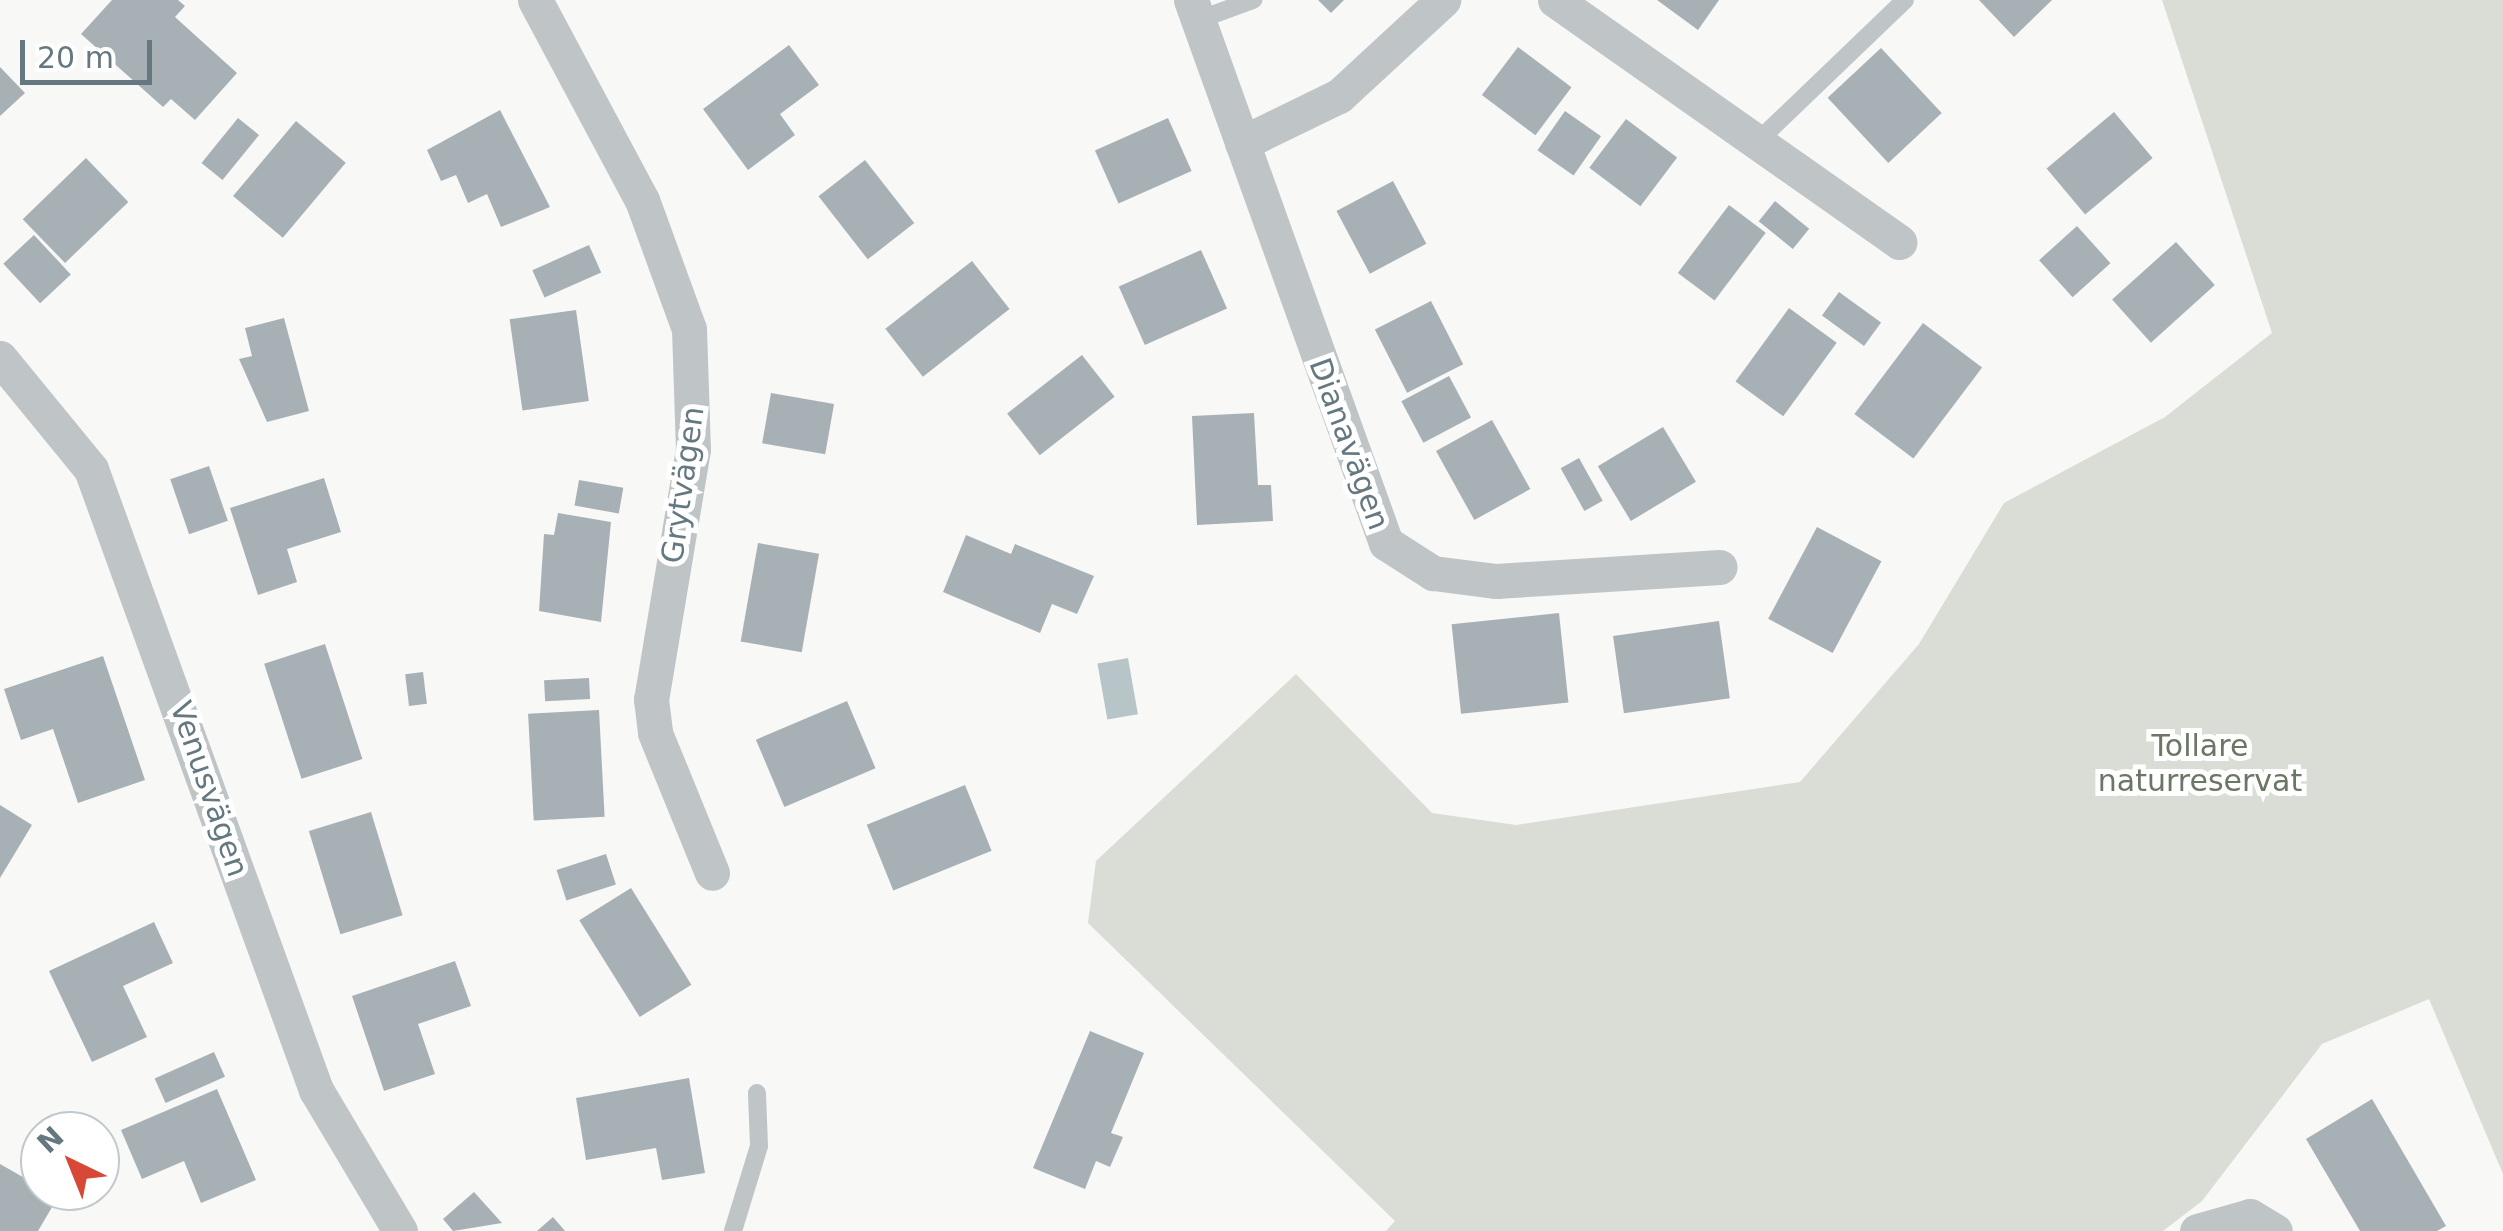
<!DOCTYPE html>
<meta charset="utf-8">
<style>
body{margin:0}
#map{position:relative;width:2503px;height:1231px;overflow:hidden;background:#f8f8f6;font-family:"DejaVu Sans",sans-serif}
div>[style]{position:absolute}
.green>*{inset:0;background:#d9ddd5}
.water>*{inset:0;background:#b8c5c8;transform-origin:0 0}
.building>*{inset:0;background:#a7b1b5;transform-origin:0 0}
.lane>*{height:18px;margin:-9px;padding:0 9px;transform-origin:9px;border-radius:9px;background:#bfc5c7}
.street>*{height:35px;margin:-17.5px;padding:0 17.5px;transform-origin:17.5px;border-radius:17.5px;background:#bfc5c7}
span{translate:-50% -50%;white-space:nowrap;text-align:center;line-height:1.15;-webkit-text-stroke:10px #fff;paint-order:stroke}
.street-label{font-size:30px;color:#65777f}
.park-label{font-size:30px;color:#697764}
.north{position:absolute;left:20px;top:1111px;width:100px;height:100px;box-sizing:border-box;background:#fff;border:2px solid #c1c9cc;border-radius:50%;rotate:317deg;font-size:28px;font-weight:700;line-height:40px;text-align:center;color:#65777f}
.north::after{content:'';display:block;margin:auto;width:35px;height:45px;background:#d84836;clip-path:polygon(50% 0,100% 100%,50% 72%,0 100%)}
.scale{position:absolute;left:20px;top:40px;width:132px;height:45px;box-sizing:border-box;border:5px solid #65777f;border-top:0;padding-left:12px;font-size:30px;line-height:35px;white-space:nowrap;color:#65777f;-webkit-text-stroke:8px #fff;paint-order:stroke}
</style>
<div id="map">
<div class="green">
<div style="clip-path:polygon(2162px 0,2503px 0,2503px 1174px,2429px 999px,2322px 1044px,2202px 1201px,2163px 1231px,1386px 1231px,1395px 1221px,1088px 923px,1096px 861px,1296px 674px,1432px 813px,1516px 825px,1800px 782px,1919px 644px,2004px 503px,2165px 417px,2272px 333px)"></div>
</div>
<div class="water">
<div style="left:1128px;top:658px;width:57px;height:31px;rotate:80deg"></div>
</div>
<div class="building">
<div style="clip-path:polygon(112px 0,178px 0,185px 6px,175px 17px,237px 73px,195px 120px,171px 99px,163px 107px,81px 34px)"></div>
<div style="clip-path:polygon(1318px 0,1344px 0,1331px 13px)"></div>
<div style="clip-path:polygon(1657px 0,1719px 0,1698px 30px)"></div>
<div style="clip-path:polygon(1979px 0,2052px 0,2014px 37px)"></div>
<div style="clip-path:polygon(789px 45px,819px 85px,780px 114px,795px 135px,748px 170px,703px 109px)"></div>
<div style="left:1518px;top:47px;width:67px;height:60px;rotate:37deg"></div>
<div style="left:1881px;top:48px;width:89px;height:73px;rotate:47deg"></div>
<div style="clip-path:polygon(0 67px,25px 93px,0 116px)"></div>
<div style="clip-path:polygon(500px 110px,550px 207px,501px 227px,487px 194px,468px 203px,456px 175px,441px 181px,427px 150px)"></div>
<div style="left:1565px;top:111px;width:44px;height:48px;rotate:35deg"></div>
<div style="left:2114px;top:112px;width:60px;height:88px;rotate:50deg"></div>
<div style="left:238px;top:118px;width:27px;height:58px;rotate:39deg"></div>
<div style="left:1168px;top:118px;width:58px;height:80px;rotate:66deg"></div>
<div style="left:1626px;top:119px;width:64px;height:61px;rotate:37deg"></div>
<div style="left:296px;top:121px;width:65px;height:98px;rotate:40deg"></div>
<div style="left:86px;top:158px;width:61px;height:88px;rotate:46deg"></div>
<div style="left:865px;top:160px;width:80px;height:59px;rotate:52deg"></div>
<div style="left:1393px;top:181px;width:71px;height:64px;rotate:62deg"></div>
<div style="left:1775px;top:201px;width:44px;height:26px;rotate:39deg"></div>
<div style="left:1729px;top:205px;width:46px;height:85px;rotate:37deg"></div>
<div style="left:2077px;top:226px;width:50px;height:51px;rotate:48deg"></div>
<div style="left:34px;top:235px;width:54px;height:42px;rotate:47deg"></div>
<div style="left:2176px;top:242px;width:58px;height:86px;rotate:48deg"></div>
<div style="left:589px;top:245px;width:30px;height:62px;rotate:66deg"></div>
<div style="left:1201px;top:250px;width:64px;height:90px;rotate:66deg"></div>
<div style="left:972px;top:261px;width:61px;height:110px;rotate:52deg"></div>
<div style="left:1839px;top:292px;width:52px;height:29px;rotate:36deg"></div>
<div style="left:1431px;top:301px;width:71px;height:63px;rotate:63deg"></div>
<div style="left:1789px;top:308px;width:59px;height:91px;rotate:36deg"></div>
<div style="left:576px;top:310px;width:92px;height:67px;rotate:82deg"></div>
<div style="clip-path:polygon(284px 318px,309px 411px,267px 422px,239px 359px,252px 356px,245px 328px)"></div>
<div style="left:1923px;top:323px;width:74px;height:114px;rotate:37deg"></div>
<div style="left:1082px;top:355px;width:53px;height:95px;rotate:52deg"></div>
<div style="left:1449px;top:376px;width:47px;height:54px;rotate:62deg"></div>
<div style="left:771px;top:393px;width:64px;height:51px;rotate:10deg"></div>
<div style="clip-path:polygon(1254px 413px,1258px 485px,1271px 485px,1273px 521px,1197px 525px,1192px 416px)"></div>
<div style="left:1492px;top:420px;width:79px;height:64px;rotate:61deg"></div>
<div style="left:1663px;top:427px;width:64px;height:76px;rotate:59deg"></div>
<div style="left:1579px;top:458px;width:49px;height:21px;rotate:61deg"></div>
<div style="left:209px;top:466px;width:58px;height:41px;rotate:71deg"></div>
<div style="clip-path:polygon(324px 478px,341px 532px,287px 549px,297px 582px,258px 595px,230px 508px)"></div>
<div style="left:579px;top:480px;width:45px;height:26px;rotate:10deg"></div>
<div style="clip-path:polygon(558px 513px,611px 522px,601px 622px,539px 611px,544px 534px,554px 535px)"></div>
<div style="left:1817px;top:527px;width:73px;height:104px;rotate:28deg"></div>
<div style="clip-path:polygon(966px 535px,1011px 554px,1015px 544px,1094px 576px,1077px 614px,1052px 604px,1040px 633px,943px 592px)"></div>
<div style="left:758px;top:543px;width:62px;height:100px;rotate:10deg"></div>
<div style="left:1559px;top:613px;width:90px;height:108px;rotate:84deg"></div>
<div style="left:1719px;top:621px;width:78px;height:107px;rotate:82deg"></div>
<div style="left:325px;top:644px;width:121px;height:64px;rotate:72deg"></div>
<div style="clip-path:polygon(103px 656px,145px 780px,78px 803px,53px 729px,21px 740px,4px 689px)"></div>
<div style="left:423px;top:672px;width:32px;height:18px;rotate:83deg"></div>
<div style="left:589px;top:678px;width:21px;height:45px;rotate:87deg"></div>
<div style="left:847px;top:701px;width:73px;height:99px;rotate:67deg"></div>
<div style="left:599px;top:710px;width:107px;height:71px;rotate:87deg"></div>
<div style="left:965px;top:785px;width:71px;height:106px;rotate:68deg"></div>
<div style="clip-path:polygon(0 805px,32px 825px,0 878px)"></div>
<div style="left:371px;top:812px;width:108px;height:65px;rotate:73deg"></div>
<div style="left:606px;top:854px;width:32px;height:52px;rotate:72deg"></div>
<div style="left:631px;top:888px;width:114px;height:61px;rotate:58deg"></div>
<div style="clip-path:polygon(154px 922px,173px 963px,123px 986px,147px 1037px,92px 1062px,49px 971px)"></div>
<div style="clip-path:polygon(455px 961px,471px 1006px,418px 1024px,435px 1074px,384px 1091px,352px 996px)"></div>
<div style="clip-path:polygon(1090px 1031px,1144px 1053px,1111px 1133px,1123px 1137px,1110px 1167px,1096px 1161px,1085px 1189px,1033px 1168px)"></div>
<div style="left:214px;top:1052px;width:27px;height:65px;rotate:66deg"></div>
<div style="clip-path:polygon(689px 1078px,705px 1173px,662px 1180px,656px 1148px,586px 1160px,576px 1098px)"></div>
<div style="clip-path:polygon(217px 1089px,256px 1180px,201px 1203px,184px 1161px,142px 1179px,121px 1130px)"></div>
<div style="clip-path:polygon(2372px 1099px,2446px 1226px,2437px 1231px,2360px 1231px,2306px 1139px)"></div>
<div style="clip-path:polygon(0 1164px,58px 1197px,38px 1231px,0 1231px)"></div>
<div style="clip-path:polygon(474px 1192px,502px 1223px,453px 1231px,443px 1219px)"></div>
<div style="clip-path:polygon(553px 1217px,565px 1231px,537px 1231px)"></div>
</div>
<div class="lane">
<div style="left:1198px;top:20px;width:59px;rotate:-20deg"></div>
<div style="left:1757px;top:142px;width:205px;rotate:-43.8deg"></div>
<div style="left:733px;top:1231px;width:89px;rotate:-73deg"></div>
<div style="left:759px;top:1146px;width:53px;rotate:-92.2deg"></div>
</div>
<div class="street">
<div style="left:535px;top:0;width:227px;rotate:61.9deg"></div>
<div style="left:642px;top:200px;width:137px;rotate:70deg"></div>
<div style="left:689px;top:329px;width:120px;rotate:88.1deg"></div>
<div style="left:693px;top:449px;width:254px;rotate:99.5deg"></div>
<div style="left:651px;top:699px;width:34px;rotate:83deg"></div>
<div style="left:655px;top:733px;width:151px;rotate:67.8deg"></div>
<div style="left:1191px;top:0;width:577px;rotate:70.25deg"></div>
<div style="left:1386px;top:543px;width:56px;rotate:32.6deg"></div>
<div style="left:1433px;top:573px;width:64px;rotate:7.2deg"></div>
<div style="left:1496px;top:581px;width:224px;rotate:-3.6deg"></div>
<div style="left:1555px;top:0;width:421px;rotate:35.1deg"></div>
<div style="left:1242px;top:143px;width:108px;rotate:-25.9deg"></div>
<div style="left:1339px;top:96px;width:142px;rotate:-42.7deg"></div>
<div style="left:0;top:358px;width:144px;rotate:50.7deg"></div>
<div style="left:91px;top:469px;width:661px;rotate:70.08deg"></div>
<div style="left:316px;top:1090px;width:164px;rotate:59.2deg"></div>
<div style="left:2197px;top:1231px;width:55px;rotate:-15.8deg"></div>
<div style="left:2250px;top:1216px;width:29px;rotate:31deg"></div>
</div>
<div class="street-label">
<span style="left:1349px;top:444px;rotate:70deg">Dianavägen</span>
<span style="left:683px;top:485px;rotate:-82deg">Grytvägen</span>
<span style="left:209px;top:789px;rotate:71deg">Venusvägen</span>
</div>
<div class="park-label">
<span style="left:2200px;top:763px">Tollare<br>naturreservat</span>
</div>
<div class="north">N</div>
<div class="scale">20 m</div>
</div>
